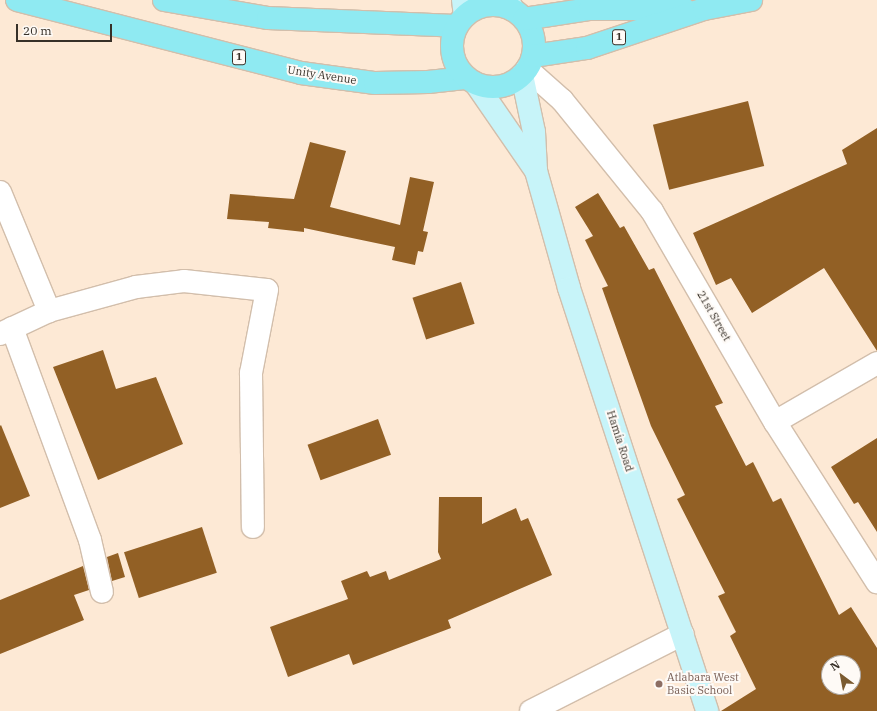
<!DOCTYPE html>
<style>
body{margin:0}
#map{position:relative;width:877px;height:711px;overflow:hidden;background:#fde9d5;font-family:"IBM Plex Serif",serif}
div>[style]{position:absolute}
.building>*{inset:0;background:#926025;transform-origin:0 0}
.roads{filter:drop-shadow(1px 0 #d2beab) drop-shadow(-1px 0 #d2beab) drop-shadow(0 1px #d2beab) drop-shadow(0 -1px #d2beab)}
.street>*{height:22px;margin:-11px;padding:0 11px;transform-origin:11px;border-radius:11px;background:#fff}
.secondary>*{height:22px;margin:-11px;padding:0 11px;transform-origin:11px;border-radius:11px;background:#c7f4f9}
.primary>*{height:22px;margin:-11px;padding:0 11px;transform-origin:11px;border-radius:11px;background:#8feaf2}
.primary>.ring{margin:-11px;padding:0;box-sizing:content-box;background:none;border:22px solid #8feaf2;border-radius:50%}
.dots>*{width:11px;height:11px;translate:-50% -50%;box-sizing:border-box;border:2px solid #fefaf6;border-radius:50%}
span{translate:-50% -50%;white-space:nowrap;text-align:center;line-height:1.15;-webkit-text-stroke:4px #fefaf6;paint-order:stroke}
.shield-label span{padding:1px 3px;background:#fefaf6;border:1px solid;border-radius:3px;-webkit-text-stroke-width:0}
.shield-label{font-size:10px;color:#373028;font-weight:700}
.street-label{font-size:11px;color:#373028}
.education-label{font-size:11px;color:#785e54}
.left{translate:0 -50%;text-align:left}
.north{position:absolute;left:821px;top:655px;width:40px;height:40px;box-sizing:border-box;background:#fefaf6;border:1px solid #aea9a4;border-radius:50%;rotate:328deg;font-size:11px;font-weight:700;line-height:16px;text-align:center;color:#373028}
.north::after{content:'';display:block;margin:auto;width:14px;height:18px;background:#7b5b31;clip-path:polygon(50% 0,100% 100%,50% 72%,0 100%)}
.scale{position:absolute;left:16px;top:24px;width:96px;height:18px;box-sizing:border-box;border:2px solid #373028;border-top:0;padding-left:5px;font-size:12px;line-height:14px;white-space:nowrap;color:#373028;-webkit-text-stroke:3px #fefaf6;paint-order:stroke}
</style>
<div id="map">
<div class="building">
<div style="left:748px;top:101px;width:67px;height:98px;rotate:76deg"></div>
<div style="clip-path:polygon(877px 128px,877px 351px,824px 268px,752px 313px,731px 278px,716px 285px,693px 233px,847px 164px,842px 150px)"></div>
<div style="clip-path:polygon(310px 142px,346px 151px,330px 207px,400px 225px,410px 177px,434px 182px,423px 231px,428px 232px,423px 252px,418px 251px,415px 265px,392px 260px,395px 247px,304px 228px,304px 232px,268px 228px,269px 222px,227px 219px,230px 194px,294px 199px)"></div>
<div style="clip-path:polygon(evenodd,598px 193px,620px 228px,624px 226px,649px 270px,654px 268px,723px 403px,715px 406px,746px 466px,753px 462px,773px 502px,781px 498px,839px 615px,851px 607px,877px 648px,877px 711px,721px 711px,756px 689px,730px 636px,736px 632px,718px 596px,725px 593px,677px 499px,685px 495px,651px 426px,602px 288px,608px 286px,585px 240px,593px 236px,575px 207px,598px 193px,829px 663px,853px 663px,853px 687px,829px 687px,829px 663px)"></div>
<div style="left:461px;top:282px;width:44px;height:51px;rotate:72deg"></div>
<div style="clip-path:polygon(103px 350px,116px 389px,156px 377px,183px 444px,98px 480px,53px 367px)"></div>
<div style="left:378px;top:419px;width:38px;height:75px;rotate:70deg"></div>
<div style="clip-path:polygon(1px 425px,30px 496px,0 508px,0 426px)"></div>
<div style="clip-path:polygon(877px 438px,877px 532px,858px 502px,854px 504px,831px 467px)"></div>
<div style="clip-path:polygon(439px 497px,482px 497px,482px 524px,516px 508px,521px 521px,528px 518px,552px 575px,448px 620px,451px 628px,353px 665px,349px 654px,288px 677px,270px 627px,348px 599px,341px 581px,367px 571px,370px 577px,386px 571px,389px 580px,441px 559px,438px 552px)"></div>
<div style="left:202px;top:527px;width:48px;height:82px;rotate:72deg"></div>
<div style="clip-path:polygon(118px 553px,125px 577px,112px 581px,107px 557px)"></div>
<div style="clip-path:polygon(83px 566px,89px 590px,74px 595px,84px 620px,0 654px,0 600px)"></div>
</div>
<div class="roads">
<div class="street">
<div style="left:527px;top:69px;width:47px;rotate:41.5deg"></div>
<div style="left:562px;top:100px;width:143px;rotate:51deg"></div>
<div style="left:652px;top:211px;width:244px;rotate:59.8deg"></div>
<div style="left:775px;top:422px;width:190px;rotate:57.5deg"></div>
<div style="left:0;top:192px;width:129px;rotate:67.6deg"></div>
<div style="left:12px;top:328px;width:226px;rotate:69.8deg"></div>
<div style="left:90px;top:540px;width:53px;rotate:77deg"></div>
<div style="left:0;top:334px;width:54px;rotate:-25.1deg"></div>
<div style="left:49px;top:311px;width:90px;rotate:-15.4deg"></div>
<div style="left:136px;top:287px;width:48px;rotate:-7.1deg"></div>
<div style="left:184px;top:281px;width:83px;rotate:6.2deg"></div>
<div style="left:267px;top:290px;width:85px;rotate:100.9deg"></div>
<div style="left:251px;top:373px;width:154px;rotate:89.3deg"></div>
<div style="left:775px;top:422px;width:118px;rotate:-30deg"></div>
<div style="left:531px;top:711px;width:170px;rotate:-26.9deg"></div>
</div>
<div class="secondary">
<div style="left:463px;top:0;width:16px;rotate:83deg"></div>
<div style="left:508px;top:0;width:11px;rotate:63deg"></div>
<div style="left:522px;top:75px;width:58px;rotate:78.1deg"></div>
<div style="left:534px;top:132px;width:39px;rotate:87deg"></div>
<div style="left:536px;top:171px;width:122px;rotate:74.2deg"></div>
<div style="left:569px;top:288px;width:445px;rotate:71.9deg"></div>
<div style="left:476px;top:84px;width:106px;rotate:55.4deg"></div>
</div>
<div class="primary">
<div style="left:17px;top:0;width:293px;rotate:14.4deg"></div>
<div style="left:301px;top:73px;width:75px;rotate:7.7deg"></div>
<div style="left:375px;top:83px;width:53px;rotate:-1.1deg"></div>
<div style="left:428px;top:82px;width:39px;rotate:-6deg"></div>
<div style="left:164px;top:0;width:106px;rotate:9.8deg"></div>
<div style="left:268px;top:18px;width:188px;rotate:2.4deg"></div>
<div class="ring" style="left:452px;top:5px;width:60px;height:60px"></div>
<div style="left:524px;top:19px;width:67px;rotate:-8.6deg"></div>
<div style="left:590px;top:9px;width:94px"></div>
<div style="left:533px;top:56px;width:55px;rotate:-8.4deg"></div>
<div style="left:587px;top:48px;width:123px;rotate:-18.4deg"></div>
<div style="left:704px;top:9px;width:48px;rotate:-10.8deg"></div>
</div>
</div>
<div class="dots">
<div style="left:659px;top:684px;background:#8d6e63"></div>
</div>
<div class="shield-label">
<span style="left:619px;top:37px">1</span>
<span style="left:239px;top:57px">1</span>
</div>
<div class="street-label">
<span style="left:322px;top:75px;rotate:9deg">Unity Avenue</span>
<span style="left:714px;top:316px;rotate:60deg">21st Street</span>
<span style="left:620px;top:441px;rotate:72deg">Hamia Road</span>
</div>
<div class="education-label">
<span class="left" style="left:667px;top:684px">Atlabara West<br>Basic School</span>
</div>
<div class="north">N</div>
<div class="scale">20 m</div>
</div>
